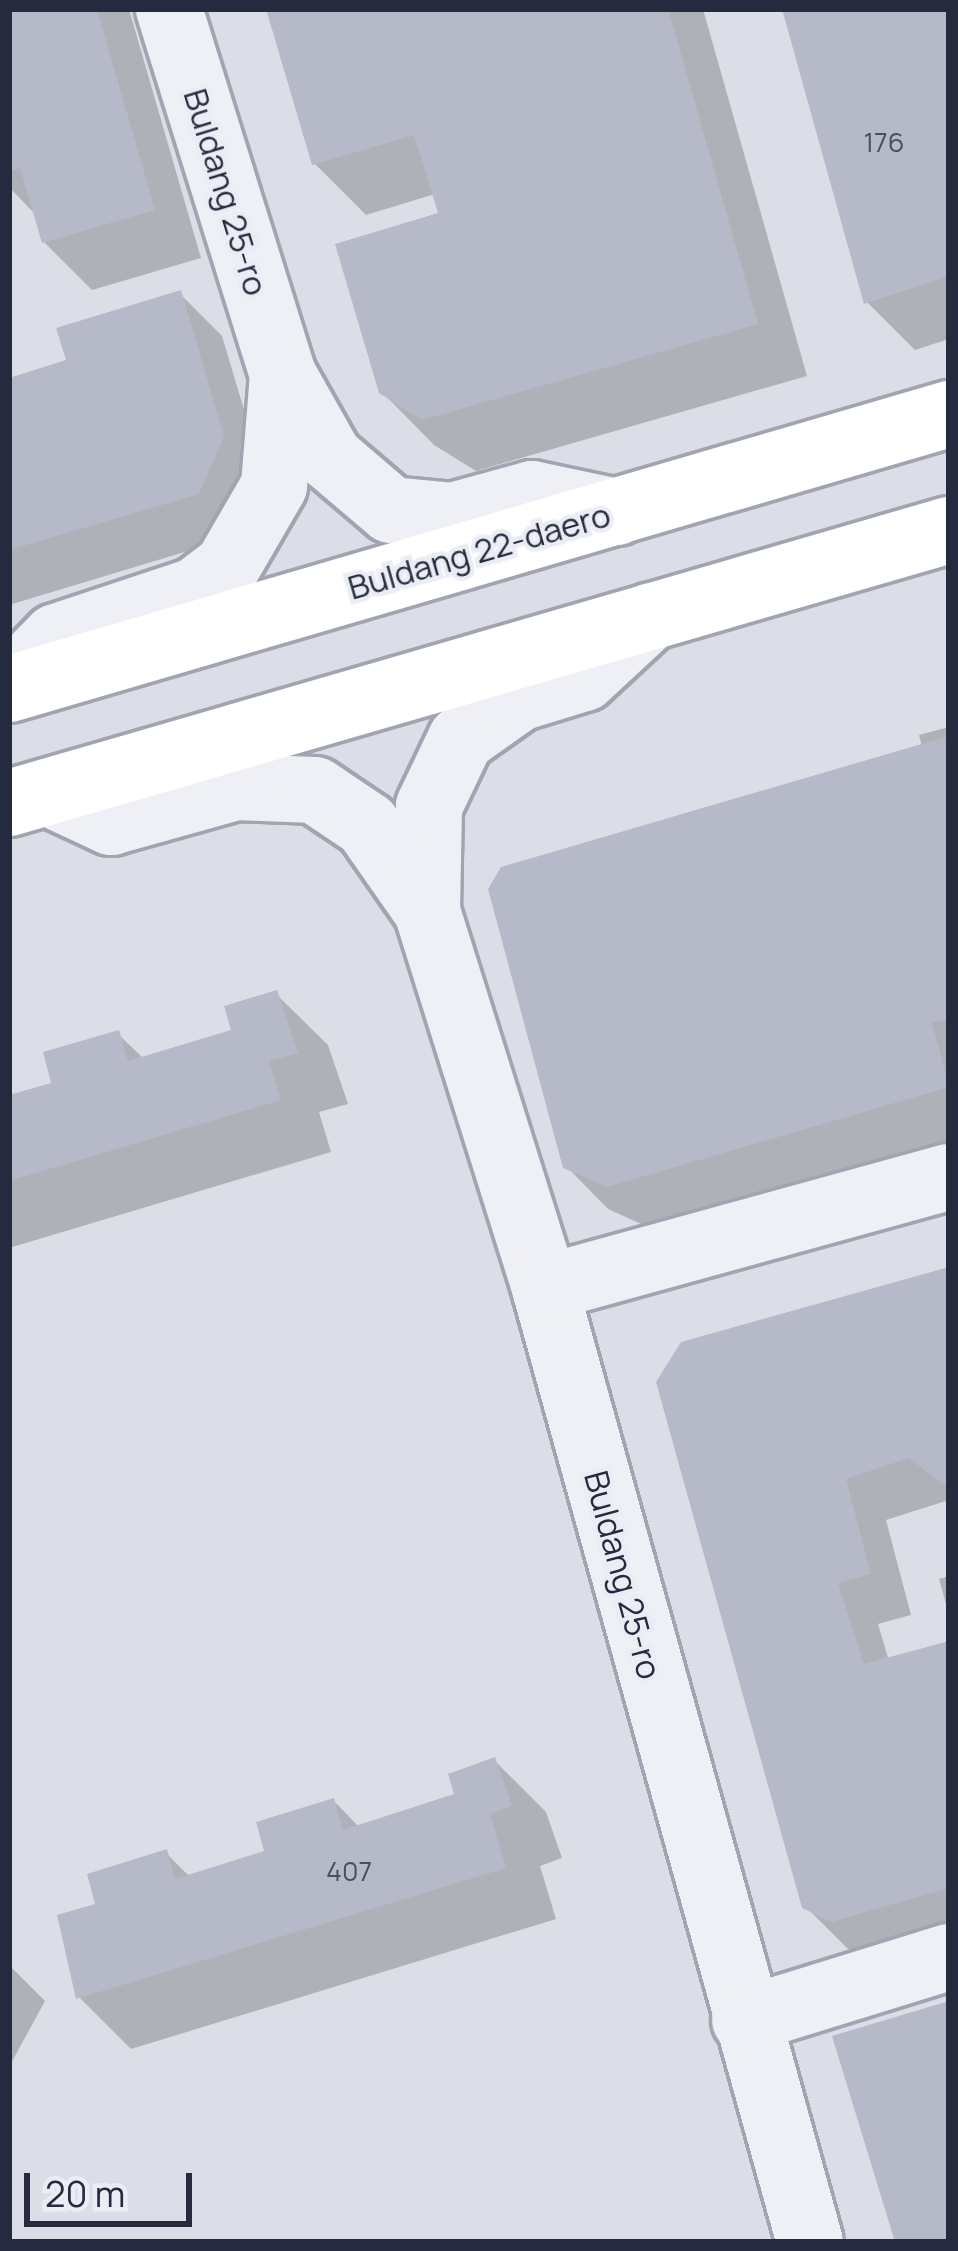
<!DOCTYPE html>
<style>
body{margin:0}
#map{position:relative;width:958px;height:2251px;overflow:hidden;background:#dcdee7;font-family:Manrope,sans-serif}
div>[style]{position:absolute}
.shadow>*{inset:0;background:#0003}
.building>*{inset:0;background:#b6b9c7}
.roads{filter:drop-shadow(3px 0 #a1a4b1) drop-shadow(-3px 0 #a1a4b1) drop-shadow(0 3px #a1a4b1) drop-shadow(0 -3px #a1a4b1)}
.minor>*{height:66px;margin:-33px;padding:0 33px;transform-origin:33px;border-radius:33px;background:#eef0f5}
.major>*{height:66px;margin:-33px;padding:0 33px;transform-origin:33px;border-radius:33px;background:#fff}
span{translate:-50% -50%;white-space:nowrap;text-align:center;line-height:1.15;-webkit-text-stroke:9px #ebedf5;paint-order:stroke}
.number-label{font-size:27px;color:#494e60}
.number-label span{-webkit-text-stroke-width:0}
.street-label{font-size:33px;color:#252a3e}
.frame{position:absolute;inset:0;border:12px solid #252a3e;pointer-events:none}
.scale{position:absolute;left:24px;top:2173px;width:168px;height:54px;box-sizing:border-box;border:6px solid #252a3e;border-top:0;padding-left:15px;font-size:36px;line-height:42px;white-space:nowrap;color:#252a3e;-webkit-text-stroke:9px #ebedf5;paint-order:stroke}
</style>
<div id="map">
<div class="shadow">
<div style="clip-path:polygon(9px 9px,129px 9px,201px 258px,92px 290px,44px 242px,36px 215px,9px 187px)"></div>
<div style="clip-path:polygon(269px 9px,703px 9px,807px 376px,476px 471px,434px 445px,382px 392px,441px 215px,435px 194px,366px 215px,314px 163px)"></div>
<div style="clip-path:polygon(785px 9px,949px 9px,949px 339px,915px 350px,867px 302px)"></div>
<div style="clip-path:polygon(180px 294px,222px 336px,265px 480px,241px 535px,9px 605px,9px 381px,69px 362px)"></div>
<div style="clip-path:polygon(949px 727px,949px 1141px,650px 1228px,608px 1209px,566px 1166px,922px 747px,919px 735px)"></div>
<div style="clip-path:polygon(276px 994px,328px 1045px,348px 1104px,319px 1112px,331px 1152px,9px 1248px,9px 1098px,55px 1085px,118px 1034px,144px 1059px,234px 1032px)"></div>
<div style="clip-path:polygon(949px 1271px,949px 1500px,886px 1520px,911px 1615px,878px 1624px,889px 1661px,949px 1644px,949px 1941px,874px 1962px,848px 1949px,805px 1906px,659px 1383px)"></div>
<div style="clip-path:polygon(949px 1576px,949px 1615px,939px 1579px)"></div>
<div style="clip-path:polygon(495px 1761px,546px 1812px,562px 1858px,540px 1866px,556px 1919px,131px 2049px,79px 1997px,99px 1906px,166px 1853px,191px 1878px,268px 1853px,334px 1801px,360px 1828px,458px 1796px)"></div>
<div style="clip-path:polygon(9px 1965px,45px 2001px,9px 2067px)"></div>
</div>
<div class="building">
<div style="clip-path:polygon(9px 9px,97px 9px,155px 210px,42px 243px,20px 168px,9px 171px)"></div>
<div style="clip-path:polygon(266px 9px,668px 9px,758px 324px,422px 420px,379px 393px,335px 244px,438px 213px,414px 135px,312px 165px)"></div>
<div style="clip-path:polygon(782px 9px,949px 9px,949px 276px,864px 304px)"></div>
<div style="clip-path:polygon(181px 290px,224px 436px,199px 494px,9px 550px,9px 378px,66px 360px,56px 328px)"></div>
<div style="clip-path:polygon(949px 736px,949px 1020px,932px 1022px,949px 1087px,607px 1187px,563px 1168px,488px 889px,501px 867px)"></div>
<div style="clip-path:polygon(277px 990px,298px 1053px,269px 1061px,281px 1100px,9px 1181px,9px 1095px,51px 1083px,43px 1052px,119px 1030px,128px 1061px,231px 1030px,224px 1006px)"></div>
<div style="clip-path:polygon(949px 1267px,949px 1489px,909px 1458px,846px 1479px,871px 1574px,838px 1583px,864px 1664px,949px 1641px,949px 1888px,831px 1922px,802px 1908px,656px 1382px,681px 1342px)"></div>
<div style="clip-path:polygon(495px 1757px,512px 1806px,490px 1814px,506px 1868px,76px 1999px,57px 1915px,95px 1904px,87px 1874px,167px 1849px,175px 1879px,264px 1851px,256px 1822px,334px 1798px,343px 1830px,454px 1794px,448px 1774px)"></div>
<div style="clip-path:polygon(949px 2001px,949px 2242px,895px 2242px,832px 2036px)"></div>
</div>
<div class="roads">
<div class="minor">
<div style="left:169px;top:9px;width:383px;rotate:72.7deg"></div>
<div style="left:283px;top:375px;width:95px;rotate:60.5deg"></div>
<div style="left:330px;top:458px;width:80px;rotate:40.4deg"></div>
<div style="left:391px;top:510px;width:61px;rotate:5.6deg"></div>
<div style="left:452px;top:516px;width:83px;rotate:-15.4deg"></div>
<div style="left:532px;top:494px;width:87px;rotate:12deg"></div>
<div style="left:9px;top:685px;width:67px;rotate:-45.6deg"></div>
<div style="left:56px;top:637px;width:146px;rotate:-18.3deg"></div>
<div style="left:195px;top:591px;width:40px;rotate:-37deg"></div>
<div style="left:227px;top:567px;width:94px;rotate:-59.9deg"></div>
<div style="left:274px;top:486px;width:111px;rotate:-85.4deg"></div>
<div style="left:47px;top:792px;width:71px;rotate:25.1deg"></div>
<div style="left:111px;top:822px;width:130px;rotate:-15.6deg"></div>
<div style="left:236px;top:787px;width:79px;rotate:2.2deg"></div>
<div style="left:315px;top:790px;width:63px;rotate:33.9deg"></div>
<div style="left:367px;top:825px;width:105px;rotate:55.1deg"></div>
<div style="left:427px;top:911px;width:395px;rotate:72.6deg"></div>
<div style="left:545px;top:1288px;width:990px;rotate:74.48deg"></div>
<div style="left:427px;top:911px;width:105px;rotate:-88.9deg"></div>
<div style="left:429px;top:806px;width:74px;rotate:-64.5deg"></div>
<div style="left:461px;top:739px;width:71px;rotate:-35.3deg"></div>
<div style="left:519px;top:698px;width:68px;rotate:-17.1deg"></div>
<div style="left:584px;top:678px;width:91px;rotate:-42.8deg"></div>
<div style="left:545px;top:1288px;width:419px;rotate:-15.4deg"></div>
<div style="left:745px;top:2020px;width:214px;rotate:-17.2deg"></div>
</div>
<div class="major">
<div style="left:9px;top:689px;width:979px;rotate:-16.31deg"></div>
<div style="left:9px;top:803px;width:979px;rotate:-16.19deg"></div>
</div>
</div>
<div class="number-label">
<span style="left:884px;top:142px">176</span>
<span style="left:349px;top:1871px">407</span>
</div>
<div class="street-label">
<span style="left:226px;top:192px;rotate:73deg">Buldang 25-ro</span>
<span style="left:479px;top:551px;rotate:-16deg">Buldang 22-daero</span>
<span style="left:623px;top:1575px;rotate:75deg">Buldang 25-ro</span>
</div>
<div class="frame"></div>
<div class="scale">20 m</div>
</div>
